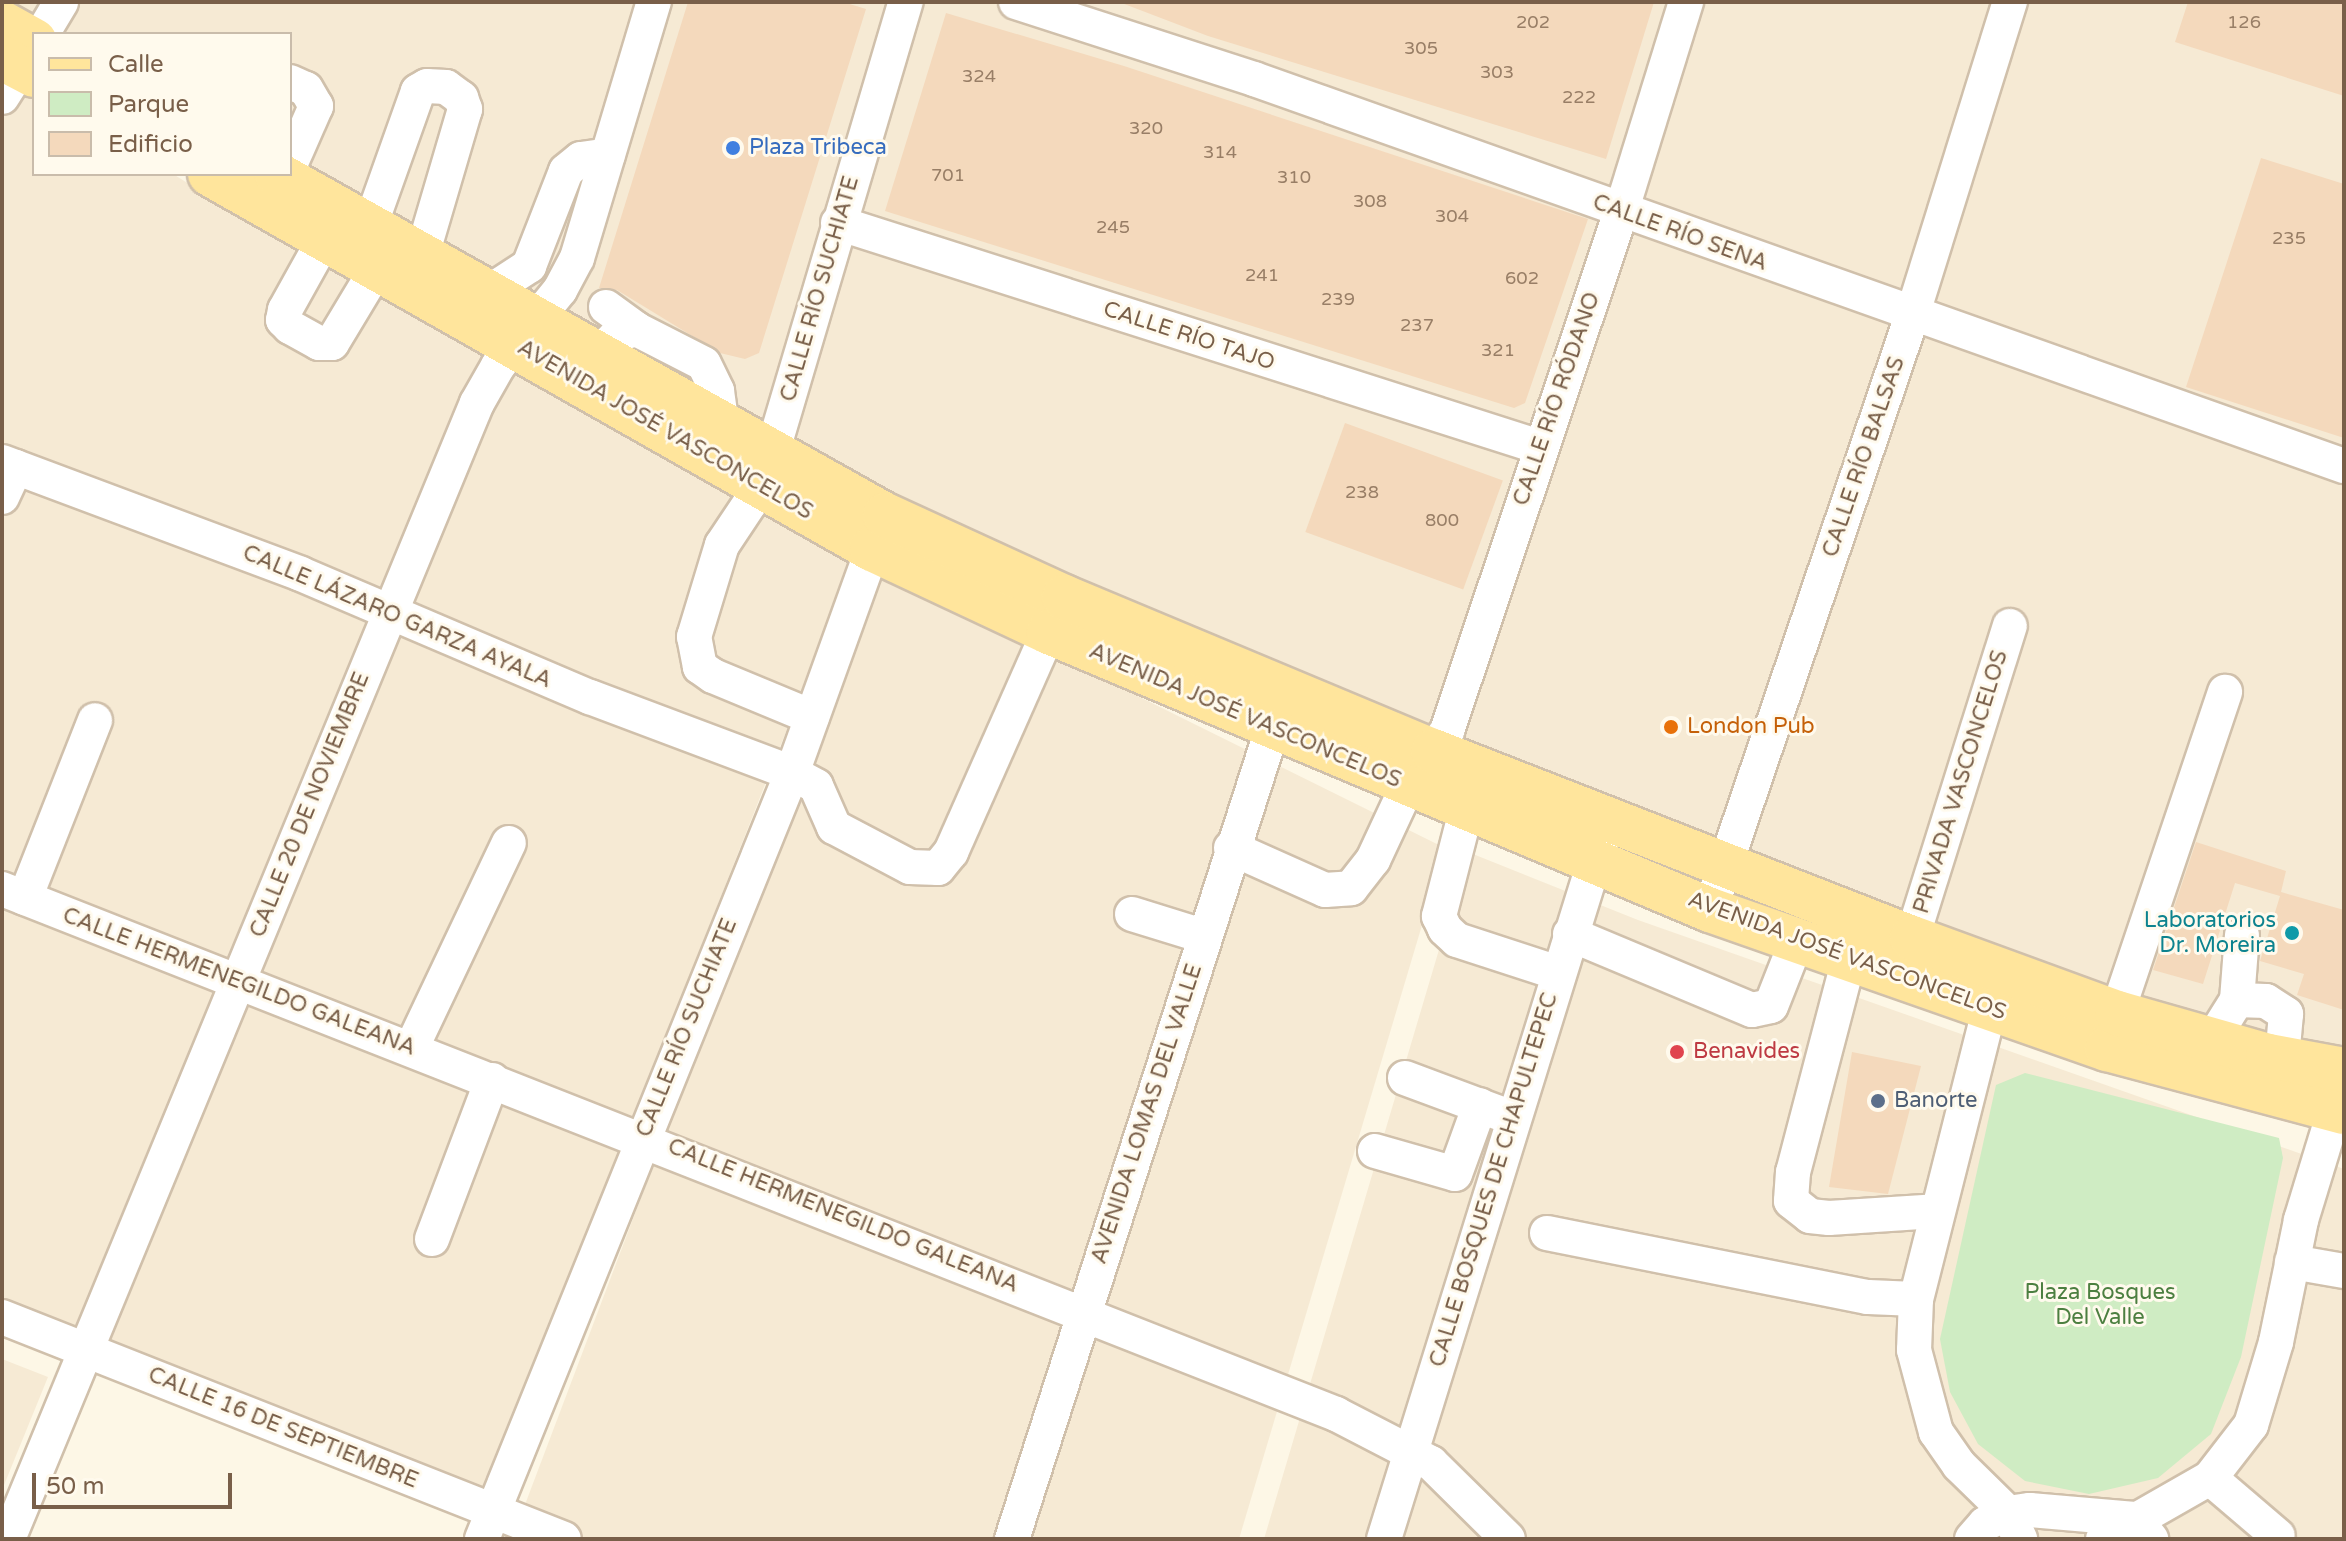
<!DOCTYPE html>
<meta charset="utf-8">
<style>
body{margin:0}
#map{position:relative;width:2346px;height:1541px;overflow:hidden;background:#fdf7e6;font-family:"Varela Round",sans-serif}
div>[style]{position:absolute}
.residential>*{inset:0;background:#f6ead4}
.green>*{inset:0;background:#cfecc3}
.building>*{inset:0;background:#f4d9bc;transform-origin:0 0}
.roads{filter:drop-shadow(2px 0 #d0c0ab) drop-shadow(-2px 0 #d0c0ab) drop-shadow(0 2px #d0c0ab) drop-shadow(0 -2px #d0c0ab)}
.minor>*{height:34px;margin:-17px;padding:0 17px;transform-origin:17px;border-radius:17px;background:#fff}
.major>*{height:44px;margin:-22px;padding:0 22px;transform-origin:22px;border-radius:22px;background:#ffe59c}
.dots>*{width:22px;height:22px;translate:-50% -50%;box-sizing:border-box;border:4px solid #fffaed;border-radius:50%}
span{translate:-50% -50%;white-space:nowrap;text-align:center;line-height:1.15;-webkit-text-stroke:6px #fffaed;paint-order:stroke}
.number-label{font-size:18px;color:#987e66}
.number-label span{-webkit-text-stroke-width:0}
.shop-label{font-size:22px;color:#366cbe}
.left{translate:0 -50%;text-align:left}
.street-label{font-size:22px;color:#795f49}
.food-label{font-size:22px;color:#c56008}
.culture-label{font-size:22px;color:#0d838f}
.right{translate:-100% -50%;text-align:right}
.health-label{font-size:22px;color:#be3a42}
.service-label{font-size:22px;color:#4e5e75}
.park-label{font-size:22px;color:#4c7f40}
.frame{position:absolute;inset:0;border:4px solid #795f49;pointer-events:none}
.legend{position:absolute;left:32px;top:32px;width:260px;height:144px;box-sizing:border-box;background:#fffaed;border:2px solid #c9bcab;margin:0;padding:10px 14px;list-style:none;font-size:24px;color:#795f49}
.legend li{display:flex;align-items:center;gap:16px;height:40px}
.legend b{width:40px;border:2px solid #c9bcab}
.scale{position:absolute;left:32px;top:1473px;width:200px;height:36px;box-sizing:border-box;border:4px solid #795f49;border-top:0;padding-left:10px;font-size:24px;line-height:28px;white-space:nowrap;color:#795f49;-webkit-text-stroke:6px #fffaed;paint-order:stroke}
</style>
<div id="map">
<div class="residential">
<div style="clip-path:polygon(2px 2px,2344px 2px,2344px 1089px,1296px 676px,891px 502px,290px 167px,290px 34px,50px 34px)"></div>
<div style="clip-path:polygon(2px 77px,34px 95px,34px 174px,173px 174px,278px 239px,854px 559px,483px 1500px,2px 1303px)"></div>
<div style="clip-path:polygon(879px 568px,1445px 848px,1239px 1539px,512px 1539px)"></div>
<div style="clip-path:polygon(1468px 852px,1638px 920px,2344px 1169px,2344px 1539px,1264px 1539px)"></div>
<div style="clip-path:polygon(2px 1359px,48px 1377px,2px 1490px)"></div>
</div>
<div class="green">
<div style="clip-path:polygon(2025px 1073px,2279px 1138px,2283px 1158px,2241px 1357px,2211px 1434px,2158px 1478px,2089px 1494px,2025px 1481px,1978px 1444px,1950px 1392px,1940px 1339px,1996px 1085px)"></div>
</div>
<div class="building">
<div style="clip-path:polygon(688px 2px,843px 2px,866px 9px,759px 353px,745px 359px,720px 353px,617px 290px,599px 288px)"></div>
<div style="clip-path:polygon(1119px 2px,1654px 2px,1606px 159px,1208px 36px)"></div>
<div style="clip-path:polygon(2188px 2px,2344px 2px,2344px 96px,2175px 42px)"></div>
<div style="clip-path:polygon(946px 13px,1124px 66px,1588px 219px,1525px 403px,1514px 408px,885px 211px)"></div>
<div style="clip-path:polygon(2261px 158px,2344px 184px,2344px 438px,2186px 387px)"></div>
<div style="left:1345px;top:423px;width:168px;height:116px;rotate:20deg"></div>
<div style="clip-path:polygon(2196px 842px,2286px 871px,2281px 892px,2344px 910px,2344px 1010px,2297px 995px,2304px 974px,2260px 961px,2280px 896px,2235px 883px,2203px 984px,2153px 970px)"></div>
<div style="clip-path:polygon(1852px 1052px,1921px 1066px,1888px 1194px,1829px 1187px)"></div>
</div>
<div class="roads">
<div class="minor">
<div style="left:1016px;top:2px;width:250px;rotate:17.9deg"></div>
<div style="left:1254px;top:79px;width:1157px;rotate:19.55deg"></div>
<div style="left:42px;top:34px;width:37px;rotate:-59deg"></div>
<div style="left:290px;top:82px;width:17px;rotate:24deg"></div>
<div style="left:306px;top:89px;width:20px;rotate:60deg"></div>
<div style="left:316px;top:106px;width:64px;rotate:113.8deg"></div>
<div style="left:2px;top:97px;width:59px;rotate:-57.4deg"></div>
<div style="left:838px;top:223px;width:737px;rotate:17.7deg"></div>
<div style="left:370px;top:226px;width:143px;rotate:-70.4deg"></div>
<div style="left:418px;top:91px;width:10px;rotate:-29deg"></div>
<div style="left:427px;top:86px;width:19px;rotate:3deg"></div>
<div style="left:446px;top:87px;width:19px;rotate:36deg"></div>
<div style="left:461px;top:98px;width:12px;rotate:70deg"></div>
<div style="left:465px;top:109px;width:152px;rotate:106.4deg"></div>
<div style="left:325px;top:238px;width:82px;rotate:119.1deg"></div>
<div style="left:285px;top:310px;width:10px;rotate:101deg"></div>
<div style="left:283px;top:320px;width:10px;rotate:45deg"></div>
<div style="left:290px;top:327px;width:33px;rotate:29deg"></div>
<div style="left:319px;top:343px;width:13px"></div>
<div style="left:332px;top:343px;width:87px;rotate:-59deg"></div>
<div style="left:489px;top:292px;width:48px;rotate:-33deg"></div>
<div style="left:529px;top:266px;width:102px;rotate:-68.7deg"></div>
<div style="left:566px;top:171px;width:19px;rotate:-39deg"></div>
<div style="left:581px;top:159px;width:27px;rotate:-8deg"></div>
<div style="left:606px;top:307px;width:37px;rotate:36deg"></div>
<div style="left:599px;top:354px;width:26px;rotate:-47deg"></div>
<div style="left:617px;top:335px;width:20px;rotate:-18deg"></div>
<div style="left:636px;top:329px;width:76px;rotate:27.2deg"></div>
<div style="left:704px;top:364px;width:30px;rotate:64deg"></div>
<div style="left:717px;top:391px;width:34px;rotate:82deg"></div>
<div style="left:2px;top:462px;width:319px;rotate:20.5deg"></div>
<div style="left:301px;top:574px;width:314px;rotate:23.1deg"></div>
<div style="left:590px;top:697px;width:216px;rotate:20.6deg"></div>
<div style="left:792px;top:773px;width:27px;rotate:28deg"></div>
<div style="left:816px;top:786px;width:45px;rotate:66.3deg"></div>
<div style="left:834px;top:827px;width:86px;rotate:27.8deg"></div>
<div style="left:910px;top:867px;width:28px;rotate:2deg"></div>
<div style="left:938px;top:868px;width:21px;rotate:-51deg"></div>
<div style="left:951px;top:852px;width:264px;rotate:-66.1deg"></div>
<div style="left:2px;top:497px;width:33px;rotate:-65deg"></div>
<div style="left:812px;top:717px;width:107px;rotate:-157.5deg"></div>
<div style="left:713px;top:676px;width:16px;rotate:-145deg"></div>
<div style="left:700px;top:667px;width:31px;rotate:-101deg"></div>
<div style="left:694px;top:637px;width:96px;rotate:-73.1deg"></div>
<div style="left:722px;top:545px;width:50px;rotate:-56.3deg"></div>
<div style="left:750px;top:503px;width:55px;rotate:-66.3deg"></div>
<div style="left:772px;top:453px;width:470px;rotate:-73.5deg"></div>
<div style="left:1467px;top:807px;width:113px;rotate:104.4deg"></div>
<div style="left:1439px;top:916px;width:14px;rotate:65deg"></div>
<div style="left:1445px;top:929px;width:16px;rotate:43deg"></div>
<div style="left:1457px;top:940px;width:106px;rotate:18.1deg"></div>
<div style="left:1231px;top:848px;width:103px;rotate:24.1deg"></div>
<div style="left:1325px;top:890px;width:26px;rotate:-4deg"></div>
<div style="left:1351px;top:888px;width:36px;rotate:-52deg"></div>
<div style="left:1373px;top:860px;width:83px;rotate:-65deg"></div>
<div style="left:1408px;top:785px;width:67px;rotate:-54.2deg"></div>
<div style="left:1447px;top:731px;width:547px;rotate:-71.47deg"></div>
<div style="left:1621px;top:212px;width:220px;rotate:-72.8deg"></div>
<div style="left:2px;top:889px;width:1434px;rotate:21.48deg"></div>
<div style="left:1336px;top:1414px;width:107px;rotate:27.3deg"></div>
<div style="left:1431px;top:1463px;width:108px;rotate:44.6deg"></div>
<div style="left:25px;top:898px;width:191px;rotate:-68.5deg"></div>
<div style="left:1710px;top:910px;width:627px;rotate:-71.22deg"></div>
<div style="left:1912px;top:316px;width:329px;rotate:-72.7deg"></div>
<div style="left:1132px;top:914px;width:74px;rotate:17.2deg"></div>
<div style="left:1570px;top:934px;width:197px;rotate:22.7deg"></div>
<div style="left:1752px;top:1010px;width:19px;rotate:-12deg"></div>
<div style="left:1771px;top:1006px;width:71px;rotate:-68.5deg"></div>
<div style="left:1912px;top:938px;width:327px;rotate:-72.6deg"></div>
<div style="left:1849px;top:959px;width:220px;rotate:104.7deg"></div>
<div style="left:1793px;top:1172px;width:29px;rotate:94deg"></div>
<div style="left:1791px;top:1201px;width:24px;rotate:38deg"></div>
<div style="left:1810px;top:1216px;width:19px;rotate:6deg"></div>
<div style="left:1829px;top:1218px;width:107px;rotate:-3.7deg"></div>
<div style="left:2237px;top:1000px;width:65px;rotate:-85.6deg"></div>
<div style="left:1990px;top:1007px;width:301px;rotate:104.2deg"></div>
<div style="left:1916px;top:1299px;width:51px;rotate:92.2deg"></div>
<div style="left:1914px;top:1350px;width:85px;rotate:75deg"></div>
<div style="left:1936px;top:1432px;width:40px;rotate:55.1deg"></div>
<div style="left:1959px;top:1465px;width:69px;rotate:44.4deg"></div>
<div style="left:2008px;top:1513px;width:29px;rotate:65deg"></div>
<div style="left:2117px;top:1013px;width:339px;rotate:-71.4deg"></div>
<div style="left:2212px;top:1040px;width:47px;rotate:-58deg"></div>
<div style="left:2237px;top:1000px;width:29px;rotate:2deg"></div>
<div style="left:2266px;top:1001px;width:24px;rotate:33deg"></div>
<div style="left:2286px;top:1014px;width:44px;rotate:95.2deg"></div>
<div style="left:411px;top:1049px;width:228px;rotate:-64.6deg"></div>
<div style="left:1405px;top:1078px;width:103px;rotate:20.4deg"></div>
<div style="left:1375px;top:1151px;width:83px;rotate:16deg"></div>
<div style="left:1455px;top:1174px;width:73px;rotate:-70.1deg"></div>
<div style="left:1547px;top:1233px;width:327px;rotate:11.3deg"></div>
<div style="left:1868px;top:1297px;width:48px;rotate:2.4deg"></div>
<div style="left:432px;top:1239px;width:170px;rotate:-69.3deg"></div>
<div style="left:2292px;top:1262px;width:53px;rotate:9.8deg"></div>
<div style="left:2px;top:1317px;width:604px;rotate:21.55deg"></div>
<div style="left:2210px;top:1478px;width:89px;rotate:40.5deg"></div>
<div style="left:8px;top:1539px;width:1229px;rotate:-67.57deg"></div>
<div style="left:477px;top:403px;width:43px;rotate:-60.4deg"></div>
<div style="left:498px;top:366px;width:98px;rotate:-50.8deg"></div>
<div style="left:560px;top:290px;width:36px;rotate:-62deg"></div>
<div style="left:577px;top:258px;width:267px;rotate:-73.3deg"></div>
<div style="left:482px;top:1539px;width:826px;rotate:-67.97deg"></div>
<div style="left:792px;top:773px;width:263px;rotate:-70.2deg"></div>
<div style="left:1012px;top:1539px;width:876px;rotate:-72.19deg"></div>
<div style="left:1384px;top:1539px;width:732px;rotate:-72.75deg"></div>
<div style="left:1972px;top:1539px;width:20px;rotate:-49deg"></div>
<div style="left:1985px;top:1524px;width:25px;rotate:-26deg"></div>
<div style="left:2008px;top:1513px;width:22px;rotate:-8deg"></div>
<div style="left:2030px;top:1510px;width:105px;rotate:4.9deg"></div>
<div style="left:2135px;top:1519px;width:26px;rotate:51deg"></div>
<div style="left:2103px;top:1539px;width:123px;rotate:-29.7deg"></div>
<div style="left:2210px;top:1478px;width:67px;rotate:-52.3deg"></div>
<div style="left:2251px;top:1425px;width:87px;rotate:-73.2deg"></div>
<div style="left:2276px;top:1342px;width:125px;rotate:-78.4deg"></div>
<div style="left:2301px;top:1220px;width:137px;rotate:-73deg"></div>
</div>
<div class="major">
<div style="left:2px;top:23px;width:37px;rotate:29deg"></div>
<div style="left:2px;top:58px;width:36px;rotate:28deg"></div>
<div style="left:210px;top:174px;width:761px;rotate:29.53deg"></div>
<div style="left:872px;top:549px;width:195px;rotate:25.1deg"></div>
<div style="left:1049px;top:632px;width:717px;rotate:22.81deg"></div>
<div style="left:1710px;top:910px;width:421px;rotate:19.3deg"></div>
<div style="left:2107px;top:1049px;width:245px;rotate:14.9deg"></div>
<div style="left:277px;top:174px;width:697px;rotate:29.29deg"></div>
<div style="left:885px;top:515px;width:197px;rotate:24.6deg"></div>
<div style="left:1064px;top:597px;width:400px;rotate:22.7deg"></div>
<div style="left:1433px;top:751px;width:514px;rotate:21.33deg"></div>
<div style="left:1912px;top:938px;width:218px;rotate:20.1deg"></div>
<div style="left:2117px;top:1013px;width:157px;rotate:15.9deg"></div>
<div style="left:2268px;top:1056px;width:77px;rotate:10.4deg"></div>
</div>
</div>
<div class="dots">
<div style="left:733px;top:148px;background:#3f7fe0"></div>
<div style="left:1671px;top:727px;background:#e8710a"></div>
<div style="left:2292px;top:933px;background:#0f9aa8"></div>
<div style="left:1677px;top:1052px;background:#e0444e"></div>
<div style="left:1878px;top:1101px;background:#5c6f8a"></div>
</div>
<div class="number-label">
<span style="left:1533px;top:22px">202</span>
<span style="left:2244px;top:22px">126</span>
<span style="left:1421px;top:48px">305</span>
<span style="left:1497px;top:72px">303</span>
<span style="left:979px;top:76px">324</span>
<span style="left:1579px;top:97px">222</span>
<span style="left:1146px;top:128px">320</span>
<span style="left:1220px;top:152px">314</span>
<span style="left:948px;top:175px">701</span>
<span style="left:1294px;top:177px">310</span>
<span style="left:1370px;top:201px">308</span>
<span style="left:1452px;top:216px">304</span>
<span style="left:1113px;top:227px">245</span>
<span style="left:2289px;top:238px">235</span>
<span style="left:1262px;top:275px">241</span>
<span style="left:1522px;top:278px">602</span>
<span style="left:1338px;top:299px">239</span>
<span style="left:1417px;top:325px">237</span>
<span style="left:1498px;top:350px">321</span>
<span style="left:1362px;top:492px">238</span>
<span style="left:1442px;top:520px">800</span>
</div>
<div class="shop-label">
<span class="left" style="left:749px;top:148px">Plaza Tribeca</span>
</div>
<div class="street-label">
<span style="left:1680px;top:233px;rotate:20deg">CALLE RÍO SENA</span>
<span style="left:820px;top:289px;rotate:-74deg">CALLE RÍO SUCHIATE</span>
<span style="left:1189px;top:336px;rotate:18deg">CALLE RÍO TAJO</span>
<span style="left:1557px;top:399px;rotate:-71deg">CALLE RÍO RÓDANO</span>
<span style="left:665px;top:430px;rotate:30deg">AVENIDA JOSÉ VASCONCELOS</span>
<span style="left:1864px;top:457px;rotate:-71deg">CALLE RÍO BALSAS</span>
<span style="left:397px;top:617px;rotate:23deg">CALLE LÁZARO GARZA AYALA</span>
<span style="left:1245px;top:716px;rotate:23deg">AVENIDA JOSÉ VASCONCELOS</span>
<span style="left:1961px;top:782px;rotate:-73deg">PRIVADA VASCONCELOS</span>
<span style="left:310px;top:805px;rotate:-68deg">CALLE 20 DE NOVIEMBRE</span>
<span style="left:1847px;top:956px;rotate:20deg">AVENIDA JOSÉ VASCONCELOS</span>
<span style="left:239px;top:982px;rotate:21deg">CALLE HERMENEGILDO GALEANA</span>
<span style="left:687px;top:1028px;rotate:-68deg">CALLE RÍO SUCHIATE</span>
<span style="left:1147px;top:1114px;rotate:-72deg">AVENIDA LOMAS DEL VALLE</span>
<span style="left:1494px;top:1180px;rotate:-73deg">CALLE BOSQUES DE CHAPULTEPEC</span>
<span style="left:843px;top:1216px;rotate:22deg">CALLE HERMENEGILDO GALEANA</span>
<span style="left:283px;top:1428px;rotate:22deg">CALLE 16 DE SEPTIEMBRE</span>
</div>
<div class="food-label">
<span class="left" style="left:1687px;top:727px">London Pub</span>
</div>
<div class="culture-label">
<span class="right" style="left:2276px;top:933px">Laboratorios<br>Dr. Moreira</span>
</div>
<div class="health-label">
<span class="left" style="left:1693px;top:1052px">Benavides</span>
</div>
<div class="service-label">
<span class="left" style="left:1894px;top:1101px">Banorte</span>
</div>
<div class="park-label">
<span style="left:2100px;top:1305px">Plaza Bosques<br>Del Valle</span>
</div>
<div class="frame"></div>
<ul class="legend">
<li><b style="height:10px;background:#ffe59c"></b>Calle</li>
<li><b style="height:22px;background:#cfecc3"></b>Parque</li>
<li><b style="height:22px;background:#f4d9bc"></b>Edificio</li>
</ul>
<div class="scale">50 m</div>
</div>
